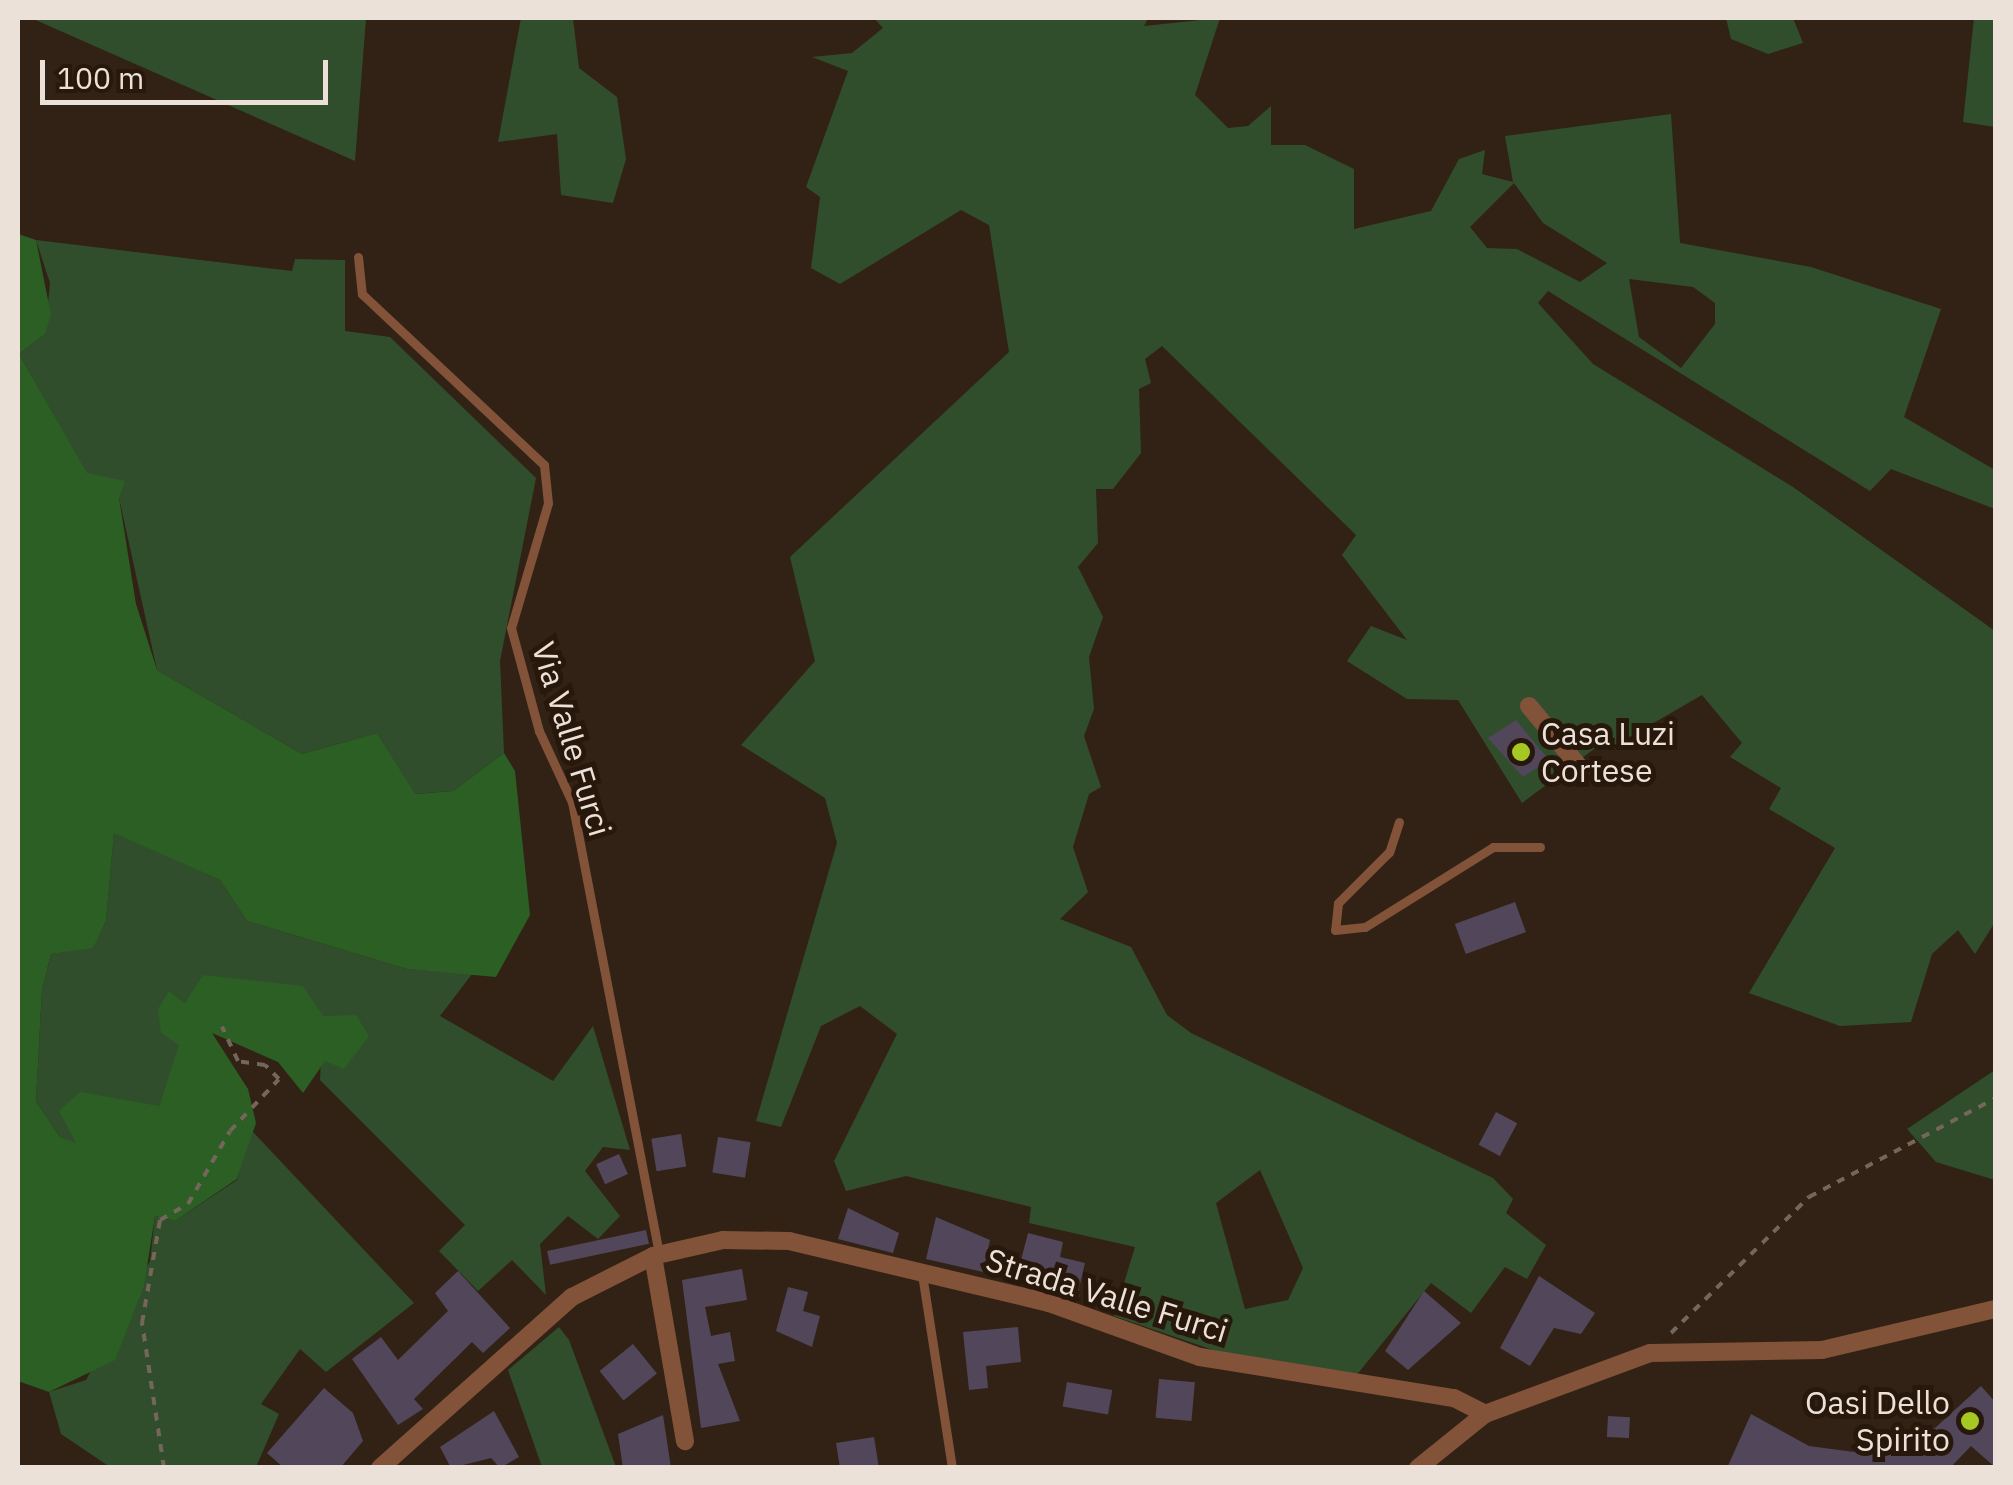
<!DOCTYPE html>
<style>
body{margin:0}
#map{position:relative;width:2013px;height:1485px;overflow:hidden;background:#322215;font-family:"IBM Plex Sans",sans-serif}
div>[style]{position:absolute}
.green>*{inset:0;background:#304e2c}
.forest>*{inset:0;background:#2b5f24}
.building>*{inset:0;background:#52475a;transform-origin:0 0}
.path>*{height:4px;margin-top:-2px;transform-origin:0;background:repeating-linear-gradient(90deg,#75665b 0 8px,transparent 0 16px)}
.lane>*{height:9px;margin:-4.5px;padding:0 4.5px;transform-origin:4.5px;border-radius:4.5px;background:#825239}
.street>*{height:18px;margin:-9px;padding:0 9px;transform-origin:9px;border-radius:9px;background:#825239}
.dots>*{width:28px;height:28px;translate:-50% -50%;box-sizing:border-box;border:5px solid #28180b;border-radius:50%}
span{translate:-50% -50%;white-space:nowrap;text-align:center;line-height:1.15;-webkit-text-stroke:10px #28180b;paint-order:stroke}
.poi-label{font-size:32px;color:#ece1d8}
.left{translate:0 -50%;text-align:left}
.right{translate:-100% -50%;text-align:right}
.street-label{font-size:32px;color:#ece1d8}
.frame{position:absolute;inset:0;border:20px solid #ece1d8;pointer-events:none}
.scale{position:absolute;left:40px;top:60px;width:288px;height:45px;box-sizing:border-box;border:5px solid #ece1d8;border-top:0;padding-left:12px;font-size:30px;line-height:35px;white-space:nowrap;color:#ece1d8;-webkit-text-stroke:8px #28180b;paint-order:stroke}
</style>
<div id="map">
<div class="green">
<div style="clip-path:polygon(31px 18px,366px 18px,355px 161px)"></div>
<div style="clip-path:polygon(521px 18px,573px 18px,579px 68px,617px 97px,626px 159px,613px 203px,561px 195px,557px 134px,498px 142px)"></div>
<div style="clip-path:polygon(evenodd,874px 18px,1148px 18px,1144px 26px,1220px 18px,1195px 95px,1228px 128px,1248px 126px,1271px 106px,1271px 145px,1305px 145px,1354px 169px,1354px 229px,1431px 211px,1459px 159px,1485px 150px,1482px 174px,1513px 182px,1505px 136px,1671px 114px,1680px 243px,1811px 267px,1941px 309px,1904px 417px,1995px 470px,1995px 509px,1891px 469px,1870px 491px,1548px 291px,1538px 303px,1593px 364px,1793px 487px,1995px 631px,1995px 922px,1975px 954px,1958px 930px,1932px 954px,1911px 1022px,1840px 1026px,1749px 993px,1835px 848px,1769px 809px,1781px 788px,1730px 757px,1742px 743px,1702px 695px,1610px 748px,1602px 743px,1522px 803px,1458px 700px,1407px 699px,1347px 661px,1371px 626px,1407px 640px,1342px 555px,1356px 535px,1162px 346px,1145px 359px,1151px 383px,1139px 389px,1141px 453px,1113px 489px,1096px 489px,1098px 543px,1078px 567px,1103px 617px,1089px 657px,1094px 709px,1084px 736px,1101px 787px,1089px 794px,1073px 847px,1088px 892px,1060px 919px,1131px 947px,1167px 1015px,1191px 1033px,1493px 1178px,1513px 1199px,1506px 1213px,1546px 1245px,1527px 1279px,1505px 1267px,1471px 1313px,1431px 1283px,1355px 1377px,1219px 1352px,1114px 1316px,1135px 1247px,1029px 1223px,1031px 1207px,906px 1176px,846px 1191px,834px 1161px,897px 1034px,860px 1006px,821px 1026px,781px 1127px,756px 1121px,837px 843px,825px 798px,741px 745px,815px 661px,790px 557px,1009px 352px,989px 225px,961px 210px,840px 284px,811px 268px,820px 197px,806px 187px,848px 71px,812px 57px,852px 53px,883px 28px,874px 18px,1514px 183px,1543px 223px,1607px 263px,1580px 282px,1517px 249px,1487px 248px,1470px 227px,1514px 183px,874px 18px,1629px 279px,1693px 287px,1715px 303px,1715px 324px,1681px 368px,1639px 337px,1629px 279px,874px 18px,1260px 1170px,1303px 1268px,1288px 1300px,1245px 1309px,1216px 1203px,1260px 1170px)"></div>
<div style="clip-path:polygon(1726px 18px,1793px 18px,1803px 43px,1768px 54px,1731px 39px)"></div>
<div style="clip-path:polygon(1974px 18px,1995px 18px,1995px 127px,1963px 122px)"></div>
<div style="clip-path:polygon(36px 240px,292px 271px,295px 259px,345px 260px,345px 331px,390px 337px,536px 478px,500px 661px,504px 753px,453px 791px,414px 794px,377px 733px,302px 754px,157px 670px,119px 498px,87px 474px,19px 354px,45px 334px,50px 283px)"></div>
<div style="clip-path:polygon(114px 832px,220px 880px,247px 921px,407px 969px,472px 974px,440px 1016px,553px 1081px,593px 1026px,630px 1150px,603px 1147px,585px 1171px,620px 1216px,598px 1239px,568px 1216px,540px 1244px,546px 1295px,512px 1260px,478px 1291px,439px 1251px,465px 1225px,320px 1080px,323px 1016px,185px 1003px,170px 992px,180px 1045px,159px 1106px,60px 1111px,77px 1144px,60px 1137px,36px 1101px,42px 990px,51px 954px,93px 947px,106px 921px)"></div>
<div style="clip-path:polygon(1995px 1070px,1995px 1180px,1936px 1162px,1907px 1129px)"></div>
<div style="clip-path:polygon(252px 1131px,414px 1303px,326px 1372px,300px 1349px,261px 1404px,279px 1414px,256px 1467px,110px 1467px,61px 1434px,49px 1392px,86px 1380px,150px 1261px,155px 1216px,175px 1221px,237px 1180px)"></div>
<div style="clip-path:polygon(559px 1327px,569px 1340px,616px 1467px,542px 1467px,508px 1370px)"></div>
</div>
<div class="forest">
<div style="clip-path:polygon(18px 234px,36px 240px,51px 315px,45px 334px,19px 354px,87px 473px,125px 481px,119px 498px,136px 604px,157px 670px,302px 754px,377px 733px,415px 794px,453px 791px,504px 753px,515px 771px,530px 915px,496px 977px,407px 969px,247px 921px,220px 880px,114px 833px,106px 921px,93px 948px,51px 954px,42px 990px,36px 1101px,60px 1137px,76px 1143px,59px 1111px,80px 1092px,159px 1106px,179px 1045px,161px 1033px,158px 1009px,169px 991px,185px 1003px,203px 975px,303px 986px,323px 1016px,356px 1015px,369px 1036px,344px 1069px,325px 1061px,303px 1093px,278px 1062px,212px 1033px,248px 1089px,256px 1123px,237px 1179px,175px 1221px,155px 1216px,144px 1286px,115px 1360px,49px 1392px,18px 1381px)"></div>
</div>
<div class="building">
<div style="clip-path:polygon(1516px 720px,1549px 760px,1523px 777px,1488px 738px)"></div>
<div style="left:1515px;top:902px;width:32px;height:64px;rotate:70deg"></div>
<div style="left:1496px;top:1112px;width:24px;height:37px;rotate:28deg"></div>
<div style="left:681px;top:1134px;width:33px;height:30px;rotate:81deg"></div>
<div style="left:718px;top:1137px;width:33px;height:36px;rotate:9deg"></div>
<div style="left:619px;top:1154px;width:22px;height:25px;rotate:66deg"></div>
<div style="clip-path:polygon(848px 1208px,899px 1233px,893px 1253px,838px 1239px)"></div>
<div style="clip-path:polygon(936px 1217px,990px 1240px,983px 1272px,926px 1259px)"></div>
<div style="left:646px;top:1230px;width:14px;height:101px;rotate:78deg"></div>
<div style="clip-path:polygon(1028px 1233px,1063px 1242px,1060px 1257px,1085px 1263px,1077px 1297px,1017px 1276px)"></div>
<div style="clip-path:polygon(742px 1269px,747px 1300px,705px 1307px,711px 1336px,730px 1332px,735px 1361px,718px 1364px,740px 1421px,701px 1428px,682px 1280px)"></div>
<div style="clip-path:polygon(458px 1271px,510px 1328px,483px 1353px,472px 1342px,414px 1399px,423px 1409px,398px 1425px,352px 1359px,381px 1337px,398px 1360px,448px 1311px,435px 1293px)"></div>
<div style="clip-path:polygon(1539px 1276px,1595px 1313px,1581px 1334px,1554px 1328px,1530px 1366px,1500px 1348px)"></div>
<div style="clip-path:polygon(788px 1287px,808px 1292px,803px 1311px,820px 1316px,812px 1347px,776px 1331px)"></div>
<div style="clip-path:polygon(1424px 1291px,1461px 1323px,1408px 1370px,1385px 1351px)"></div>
<div style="clip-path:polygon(1018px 1327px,1021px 1362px,986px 1366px,988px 1388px,969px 1390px,963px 1332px)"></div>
<div style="left:633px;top:1344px;width:38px;height:43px;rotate:51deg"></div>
<div style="left:1159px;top:1379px;width:36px;height:39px;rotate:5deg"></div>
<div style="left:1067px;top:1382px;width:46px;height:25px;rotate:10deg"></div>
<div style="clip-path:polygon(1981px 1386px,1996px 1403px,1996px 1468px,1971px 1446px,1950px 1468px,1727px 1468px,1751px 1414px,1809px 1446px,1854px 1452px,1853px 1444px,1889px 1438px,1891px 1447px,1935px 1428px)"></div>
<div style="clip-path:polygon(324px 1388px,353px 1413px,363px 1441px,340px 1468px,284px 1468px,267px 1453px)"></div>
<div style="clip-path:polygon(494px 1411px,519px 1457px,500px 1468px,491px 1458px,451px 1468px,440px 1447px)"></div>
<div style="clip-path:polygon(663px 1415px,671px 1468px,623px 1468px,618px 1434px)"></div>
<div style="left:1608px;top:1416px;width:22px;height:21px;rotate:3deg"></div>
<div style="clip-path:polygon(874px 1437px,879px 1468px,840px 1468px,836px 1443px)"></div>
</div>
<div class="path">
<div style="left:1671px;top:1333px;width:194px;rotate:-44.6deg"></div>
<div style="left:1809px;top:1197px;width:212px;rotate:-27.9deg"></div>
<div style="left:164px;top:1468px;width:147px;rotate:-98.6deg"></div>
<div style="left:142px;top:1323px;width:105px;rotate:-80.1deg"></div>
<div style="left:160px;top:1220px;width:32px;rotate:-30deg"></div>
<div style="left:188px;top:1204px;width:84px;rotate:-60.1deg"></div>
<div style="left:230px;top:1131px;width:71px;rotate:-46.7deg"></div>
<div style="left:279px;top:1079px;width:20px;rotate:-135deg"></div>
<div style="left:265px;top:1065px;width:27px;rotate:-172deg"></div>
<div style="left:238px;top:1061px;width:38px;rotate:-115deg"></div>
</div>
<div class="lane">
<div style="left:358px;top:257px;width:37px;rotate:84deg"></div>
<div style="left:362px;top:294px;width:250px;rotate:43.2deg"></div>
<div style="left:544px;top:465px;width:38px;rotate:84deg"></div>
<div style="left:548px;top:503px;width:130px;rotate:106.5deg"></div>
<div style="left:511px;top:628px;width:107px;rotate:74.8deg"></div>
<div style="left:539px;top:731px;width:78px;rotate:65.1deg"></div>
<div style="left:572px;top:802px;width:460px;rotate:79.1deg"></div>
<div style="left:1399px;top:822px;width:32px;rotate:108deg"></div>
<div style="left:1389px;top:852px;width:72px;rotate:135deg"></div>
<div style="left:1338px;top:903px;width:27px;rotate:96deg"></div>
<div style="left:1335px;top:930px;width:30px;rotate:-6deg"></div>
<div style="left:1365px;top:927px;width:151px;rotate:-32deg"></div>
<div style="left:1493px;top:847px;width:47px"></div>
<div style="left:922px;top:1274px;width:196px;rotate:81.2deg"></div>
</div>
<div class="street">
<div style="left:1529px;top:706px;width:83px;rotate:50.4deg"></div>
<div style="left:653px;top:1256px;width:188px;rotate:80.2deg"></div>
<div style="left:380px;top:1468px;width:257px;rotate:-41.7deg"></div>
<div style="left:572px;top:1297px;width:91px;rotate:-26.8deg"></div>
<div style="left:653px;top:1256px;width:72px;rotate:-12.9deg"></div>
<div style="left:723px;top:1240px;width:66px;rotate:0.9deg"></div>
<div style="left:789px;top:1241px;width:267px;rotate:13.4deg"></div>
<div style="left:1049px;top:1303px;width:160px;rotate:19.7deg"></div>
<div style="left:1200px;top:1357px;width:257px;rotate:9.2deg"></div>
<div style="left:1454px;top:1398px;width:35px;rotate:27deg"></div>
<div style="left:1418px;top:1468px;width:86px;rotate:-38.9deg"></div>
<div style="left:1485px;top:1414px;width:176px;rotate:-20.3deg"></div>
<div style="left:1650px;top:1353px;width:172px;rotate:-1deg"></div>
<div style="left:1822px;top:1350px;width:179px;rotate:-13.3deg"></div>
</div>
<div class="dots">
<div style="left:1521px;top:752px;background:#a6c822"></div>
<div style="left:1970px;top:1421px;background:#a6c822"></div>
</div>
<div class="poi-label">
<span class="left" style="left:1541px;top:752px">Casa Luzi<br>Cortese</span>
<span class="right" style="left:1950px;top:1421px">Oasi Dello<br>Spirito</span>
</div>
<div class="street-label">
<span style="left:572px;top:739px;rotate:73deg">Via Valle Furci</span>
<span style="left:1107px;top:1295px;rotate:17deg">Strada Valle Furci</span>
</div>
<div class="frame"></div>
<div class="scale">100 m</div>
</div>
